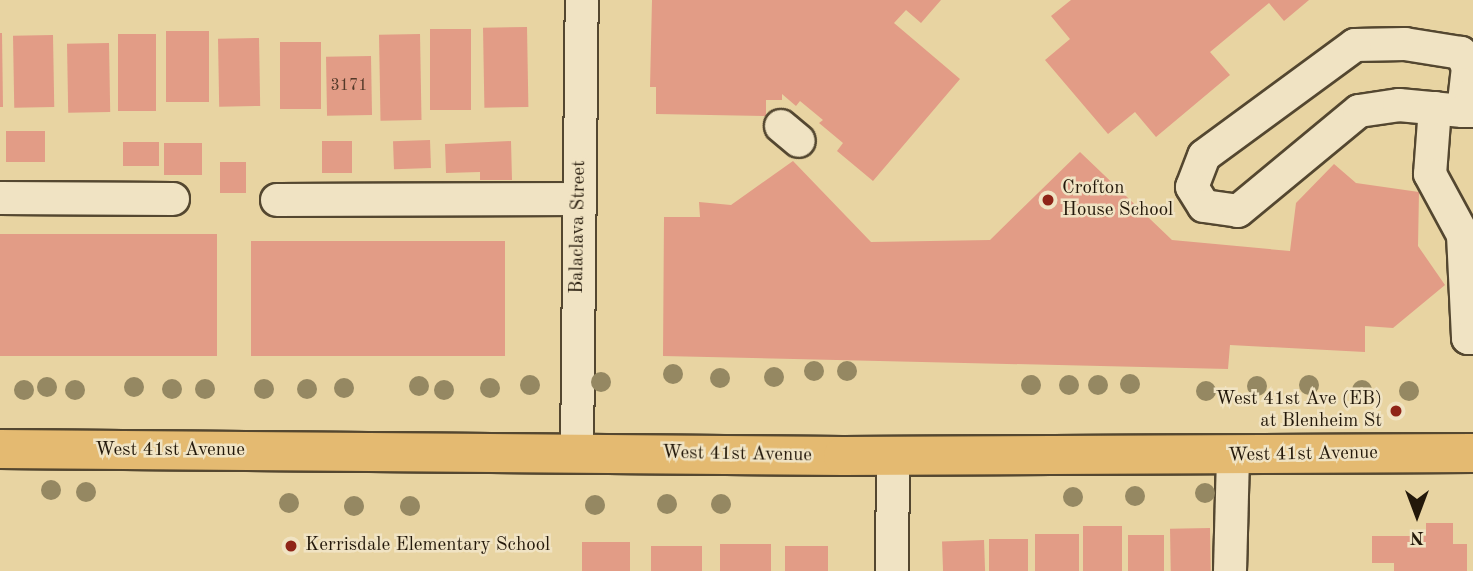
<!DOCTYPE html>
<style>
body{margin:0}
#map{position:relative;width:1473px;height:571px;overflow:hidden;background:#e8d4a2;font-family:"Old Standard TT",serif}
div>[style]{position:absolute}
.building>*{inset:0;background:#e29c86;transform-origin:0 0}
.roads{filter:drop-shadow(2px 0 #544730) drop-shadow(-2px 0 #544730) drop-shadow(0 2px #544730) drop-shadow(0 -2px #544730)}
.minor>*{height:32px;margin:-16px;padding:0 16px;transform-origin:16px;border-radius:16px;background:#f0e3c3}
.major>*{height:38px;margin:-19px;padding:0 19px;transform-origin:19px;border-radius:19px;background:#e4ba71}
.trees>*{width:20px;height:20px;margin:-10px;border-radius:50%;background:#958862}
.dots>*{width:19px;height:19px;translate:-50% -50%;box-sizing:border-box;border:4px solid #f0e3c3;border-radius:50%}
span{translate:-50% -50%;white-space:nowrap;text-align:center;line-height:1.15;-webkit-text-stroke:5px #f0e3c3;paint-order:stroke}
.number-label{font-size:16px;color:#533929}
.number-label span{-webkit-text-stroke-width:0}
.poi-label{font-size:19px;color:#23180a}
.left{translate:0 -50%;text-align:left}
.right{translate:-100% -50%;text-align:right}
.street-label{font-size:19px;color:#23180a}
.north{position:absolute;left:1382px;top:480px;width:70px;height:70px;-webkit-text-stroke:5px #f0e3c3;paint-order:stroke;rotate:180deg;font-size:19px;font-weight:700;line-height:28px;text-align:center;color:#23180a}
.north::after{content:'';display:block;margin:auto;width:24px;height:32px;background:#23180a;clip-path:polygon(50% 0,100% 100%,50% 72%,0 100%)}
</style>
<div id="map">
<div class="building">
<div style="clip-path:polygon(652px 0,941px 0,921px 23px,906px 10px,894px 23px,960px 79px,873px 181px,837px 151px,843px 143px,819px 123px,823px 120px,800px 101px,796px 106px,782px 94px,782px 100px,766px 100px,766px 116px,656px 114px,656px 87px,650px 87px)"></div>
<div style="clip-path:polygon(1071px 0,1309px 0,1284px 21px,1269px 3px,1210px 52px,1230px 75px,1156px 137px,1135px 112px,1108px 134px,1045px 60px,1070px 39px,1051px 16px)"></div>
<div style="left:527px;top:27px;width:80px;height:44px;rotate:89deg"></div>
<div style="left:430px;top:29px;width:41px;height:81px"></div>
<div style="left:166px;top:31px;width:43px;height:71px"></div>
<div style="clip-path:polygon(0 33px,2px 33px,3px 107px,0 107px)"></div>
<div style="left:118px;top:34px;width:38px;height:77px"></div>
<div style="left:420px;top:34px;width:86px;height:41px;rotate:89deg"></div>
<div style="left:53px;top:35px;width:72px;height:40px;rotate:89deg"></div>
<div style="left:259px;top:38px;width:68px;height:41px;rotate:89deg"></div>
<div style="left:280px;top:42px;width:41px;height:67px"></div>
<div style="left:109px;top:43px;width:69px;height:42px;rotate:89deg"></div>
<div style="left:371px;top:56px;width:59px;height:45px;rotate:89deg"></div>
<div style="left:6px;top:131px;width:39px;height:31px"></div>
<div style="left:430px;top:140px;width:28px;height:37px;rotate:88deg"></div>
<div style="left:322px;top:141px;width:30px;height:32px"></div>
<div style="clip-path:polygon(511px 141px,512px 180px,480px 180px,480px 172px,446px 173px,445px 144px)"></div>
<div style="left:123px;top:142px;width:36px;height:24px"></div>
<div style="left:164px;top:143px;width:38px;height:32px"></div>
<div style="clip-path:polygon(1080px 152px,1172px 240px,1290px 251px,1296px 203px,1334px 164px,1356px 183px,1419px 192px,1418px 246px,1445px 285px,1393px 328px,1365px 326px,1365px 352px,1230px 345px,1228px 369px,663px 356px,664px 217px,700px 217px,699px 202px,731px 205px,793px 161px,871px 242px,990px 240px)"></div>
<div style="left:220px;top:162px;width:26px;height:31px"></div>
<div style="left:217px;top:234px;width:122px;height:217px;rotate:90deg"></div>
<div style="left:505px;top:241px;width:115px;height:254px;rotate:90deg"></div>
<div style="clip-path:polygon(1426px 523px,1453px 523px,1453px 544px,1467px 544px,1467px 571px,1394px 571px,1394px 563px,1372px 563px,1372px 536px,1426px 536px)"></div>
<div style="left:1122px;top:526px;width:45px;height:39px;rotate:90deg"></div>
<div style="left:1210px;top:528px;width:43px;height:40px;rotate:89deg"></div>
<div style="left:1035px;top:534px;width:44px;height:37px"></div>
<div style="left:1128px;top:535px;width:36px;height:36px"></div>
<div style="left:989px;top:539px;width:39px;height:32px"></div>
<div style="left:984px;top:540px;width:31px;height:42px;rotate:88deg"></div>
<div style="left:582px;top:542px;width:48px;height:29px"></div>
<div style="left:720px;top:544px;width:51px;height:27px"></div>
<div style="left:702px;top:546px;width:25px;height:51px;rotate:90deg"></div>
<div style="left:785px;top:546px;width:43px;height:25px"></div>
</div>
<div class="roads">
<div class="minor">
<div style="left:1435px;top:108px;width:66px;rotate:94.3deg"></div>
<div style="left:1430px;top:174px;width:69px;rotate:61.6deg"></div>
<div style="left:1463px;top:235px;width:103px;rotate:87.2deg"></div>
<div style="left:1468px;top:338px;width:5px"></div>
<div style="left:1463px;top:111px;width:44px;rotate:-83.5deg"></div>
<div style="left:1468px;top:67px;width:16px;rotate:-117deg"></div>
<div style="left:1461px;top:53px;width:57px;rotate:-170.9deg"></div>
<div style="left:1405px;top:44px;width:50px;rotate:178.9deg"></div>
<div style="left:1355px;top:45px;width:187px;rotate:143.7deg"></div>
<div style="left:1204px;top:156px;width:33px;rotate:111deg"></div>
<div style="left:1192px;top:187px;width:22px;rotate:58deg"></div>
<div style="left:1204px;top:206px;width:34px;rotate:8deg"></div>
<div style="left:1238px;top:211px;width:157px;rotate:-39.6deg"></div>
<div style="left:1359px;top:111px;width:40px;rotate:-8.5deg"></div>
<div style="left:1399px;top:105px;width:64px;rotate:5.4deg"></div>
<div style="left:1463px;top:111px;width:10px"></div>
<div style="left:781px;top:126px;width:23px;rotate:40deg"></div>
<div style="left:0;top:198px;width:173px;rotate:0.3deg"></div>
<div style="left:277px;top:200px;width:303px;rotate:-0.2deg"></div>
<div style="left:577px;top:454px;width:454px;rotate:-89.4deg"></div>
<div style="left:892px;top:571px;width:115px;rotate:-89.5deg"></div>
<div style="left:1230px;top:571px;width:115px;rotate:-88.5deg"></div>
</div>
<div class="major">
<div style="left:0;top:449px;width:843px;rotate:0.48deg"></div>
<div style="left:843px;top:456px;width:630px;rotate:-0.27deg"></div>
</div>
</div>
<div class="trees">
<div style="left:814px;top:371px"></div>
<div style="left:847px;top:371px"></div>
<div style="left:673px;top:374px"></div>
<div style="left:774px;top:377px"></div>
<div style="left:720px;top:378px"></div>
<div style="left:601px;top:382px"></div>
<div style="left:1130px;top:384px"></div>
<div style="left:530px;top:385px"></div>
<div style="left:1031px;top:385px"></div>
<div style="left:1069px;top:385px"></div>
<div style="left:1098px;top:385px"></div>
<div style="left:1309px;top:385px"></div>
<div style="left:419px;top:386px"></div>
<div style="left:1257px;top:386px"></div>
<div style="left:47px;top:387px"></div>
<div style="left:134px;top:387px"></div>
<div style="left:344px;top:388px"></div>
<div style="left:490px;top:388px"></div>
<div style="left:172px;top:389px"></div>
<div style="left:205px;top:389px"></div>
<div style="left:264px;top:389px"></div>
<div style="left:307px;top:389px"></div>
<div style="left:24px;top:390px"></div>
<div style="left:75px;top:390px"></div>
<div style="left:444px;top:390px"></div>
<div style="left:1362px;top:390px"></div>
<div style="left:1206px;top:391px"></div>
<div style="left:1409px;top:391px"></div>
<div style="left:51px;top:490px"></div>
<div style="left:86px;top:492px"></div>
<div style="left:1205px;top:493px"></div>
<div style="left:1135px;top:496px"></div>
<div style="left:1073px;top:497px"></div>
<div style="left:289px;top:503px"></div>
<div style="left:667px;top:504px"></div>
<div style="left:721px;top:504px"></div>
<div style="left:595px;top:505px"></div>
<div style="left:354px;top:506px"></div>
<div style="left:410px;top:506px"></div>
</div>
<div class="dots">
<div style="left:1048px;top:200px;background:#8f2418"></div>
<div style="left:1396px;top:411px;background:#8f2418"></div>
<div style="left:291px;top:546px;background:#8f2418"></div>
</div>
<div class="number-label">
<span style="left:349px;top:86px">3171</span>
</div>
<div class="poi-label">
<span class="left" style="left:1062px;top:200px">Crofton<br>House School</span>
<span class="right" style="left:1382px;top:411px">West 41st Ave (EB)<br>at Blenheim St</span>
<span class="left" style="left:305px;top:546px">Kerrisdale Elementary School</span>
</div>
<div class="street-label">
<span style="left:579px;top:227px;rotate:-89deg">Balaclava Street</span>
<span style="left:170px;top:451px">West 41st Avenue</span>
<span style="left:737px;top:455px;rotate:1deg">West 41st Avenue</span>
<span style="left:1303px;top:455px;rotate:-1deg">West 41st Avenue</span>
</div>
<div class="north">N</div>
</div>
